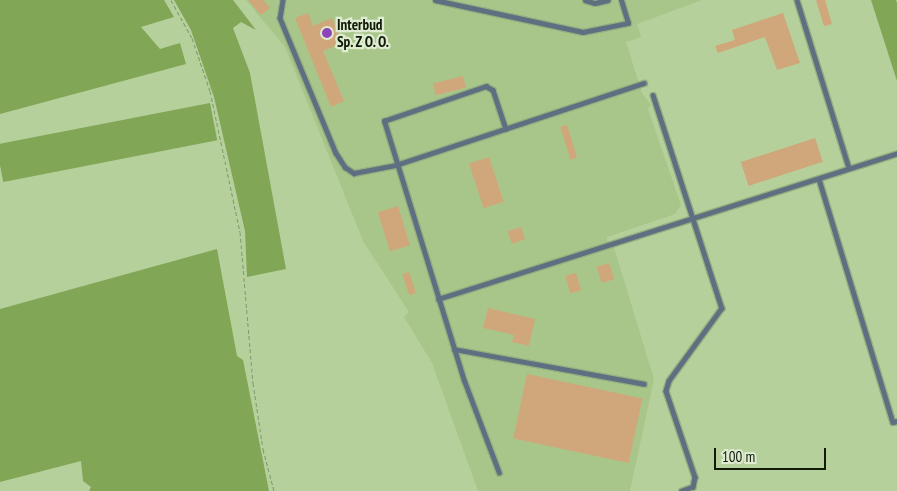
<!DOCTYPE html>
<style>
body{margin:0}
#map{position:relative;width:897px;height:491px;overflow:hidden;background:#b5d09b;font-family:"PT Sans Narrow",sans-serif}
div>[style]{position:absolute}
.built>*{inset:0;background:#a8c68a}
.green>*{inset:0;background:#80a656;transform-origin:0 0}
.building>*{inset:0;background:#d0a77a;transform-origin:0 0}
.path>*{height:1px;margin-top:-0.5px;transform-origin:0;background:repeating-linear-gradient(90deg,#81976c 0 4px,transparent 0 6.5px)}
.roads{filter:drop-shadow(1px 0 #97af80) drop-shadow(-1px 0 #97af80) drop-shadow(0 1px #97af80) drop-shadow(0 -1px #97af80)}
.lane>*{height:4.5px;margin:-2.25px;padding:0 2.25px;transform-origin:2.25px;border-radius:2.25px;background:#5e6f81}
.dots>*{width:14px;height:14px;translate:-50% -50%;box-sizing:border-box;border:2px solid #deecd1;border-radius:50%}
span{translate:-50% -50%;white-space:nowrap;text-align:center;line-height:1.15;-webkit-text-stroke:4.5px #deecd1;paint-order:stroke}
.poi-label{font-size:15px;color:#101a06;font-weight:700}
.left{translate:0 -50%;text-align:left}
.scale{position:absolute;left:714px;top:448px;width:112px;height:22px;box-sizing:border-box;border:2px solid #101a06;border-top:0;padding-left:6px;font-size:15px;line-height:18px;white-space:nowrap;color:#101a06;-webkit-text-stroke:4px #deecd1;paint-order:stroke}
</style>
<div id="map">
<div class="built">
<div style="clip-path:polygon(246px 0,702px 0,637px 24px,641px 37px,626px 42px,642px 93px,651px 105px,648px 109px,681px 205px,675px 214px,607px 237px,607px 241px,612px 241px,654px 379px,630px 491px,478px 491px,432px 363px,404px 317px,409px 312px,363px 241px,285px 47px)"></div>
</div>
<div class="green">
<div style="clip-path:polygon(0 0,164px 0,174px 17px,141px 27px,160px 49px,180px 43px,186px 64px,0 114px)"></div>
<div style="clip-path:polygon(174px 0,233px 0,256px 30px,241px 22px,233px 28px,250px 73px,286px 269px,247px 277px,245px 231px,214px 97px,191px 30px)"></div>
<div style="clip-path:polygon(871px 0,896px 0,897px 3px,897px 81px)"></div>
<div style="left:210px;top:103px;width:38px;height:218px;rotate:79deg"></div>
<div style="clip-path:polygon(217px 249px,237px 356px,243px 360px,269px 491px,89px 491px,91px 487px,83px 481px,81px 461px,0 482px,0 309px)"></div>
</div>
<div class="building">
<div style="clip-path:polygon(248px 0,263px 0,270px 8px,261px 15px)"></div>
<div style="clip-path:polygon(816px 0,825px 0,832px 24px,824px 26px)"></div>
<div style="clip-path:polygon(308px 13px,313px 26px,332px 18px,342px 43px,323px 51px,344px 101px,331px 107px,295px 18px)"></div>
<div style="clip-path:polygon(783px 13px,800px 63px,777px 70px,765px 37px,718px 53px,715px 46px,735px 40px,732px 30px)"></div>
<div style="left:463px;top:76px;width:12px;height:31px;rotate:76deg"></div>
<div style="left:567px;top:125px;width:34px;height:7px;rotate:73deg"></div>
<div style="left:815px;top:138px;width:25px;height:78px;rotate:72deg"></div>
<div style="left:489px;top:157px;width:47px;height:21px;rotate:72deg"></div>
<div style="left:398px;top:206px;width:41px;height:21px;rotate:73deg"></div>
<div style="left:521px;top:227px;width:13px;height:14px;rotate:72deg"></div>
<div style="left:609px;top:263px;width:17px;height:13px;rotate:73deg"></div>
<div style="left:409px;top:272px;width:22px;height:7px;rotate:72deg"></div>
<div style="left:576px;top:273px;width:18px;height:11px;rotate:74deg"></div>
<div style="clip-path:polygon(488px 308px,535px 319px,529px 346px,512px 342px,514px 335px,483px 328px)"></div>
<div style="left:527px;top:374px;width:118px;height:66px;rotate:12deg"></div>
</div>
<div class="path">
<div style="left:171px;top:0;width:43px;rotate:61.1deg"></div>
<div style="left:192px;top:38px;width:56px;rotate:71.2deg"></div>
<div style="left:210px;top:91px;width:144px;rotate:78deg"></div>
<div style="left:240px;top:232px;width:152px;rotate:85.1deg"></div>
<div style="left:253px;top:383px;width:67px;rotate:81.4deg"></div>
<div style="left:263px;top:449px;width:43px;rotate:75.3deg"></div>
</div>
<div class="roads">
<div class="lane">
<div style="left:283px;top:0;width:18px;rotate:99deg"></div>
<div style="left:280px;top:18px;width:146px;rotate:67.5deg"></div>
<div style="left:336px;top:153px;width:17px;rotate:57deg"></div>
<div style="left:345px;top:167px;width:11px;rotate:34deg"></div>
<div style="left:354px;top:173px;width:43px;rotate:-10.8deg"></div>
<div style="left:396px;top:165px;width:261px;rotate:-18.3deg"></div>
<div style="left:435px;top:0;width:151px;rotate:12.2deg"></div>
<div style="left:583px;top:32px;width:46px;rotate:-11.3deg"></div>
<div style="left:628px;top:23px;width:24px;rotate:-107deg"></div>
<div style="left:585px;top:0;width:10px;rotate:17deg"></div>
<div style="left:595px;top:3px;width:13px;rotate:-13deg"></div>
<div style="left:797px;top:0;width:176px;rotate:72.8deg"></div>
<div style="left:653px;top:95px;width:224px;rotate:72.1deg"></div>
<div style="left:722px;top:308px;width:90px;rotate:126deg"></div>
<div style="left:669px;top:381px;width:10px;rotate:107deg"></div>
<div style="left:666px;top:391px;width:91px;rotate:71.4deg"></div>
<div style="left:695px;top:477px;width:10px;rotate:101deg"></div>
<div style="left:693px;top:487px;width:12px;rotate:160deg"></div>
<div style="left:819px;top:179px;width:254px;rotate:73.1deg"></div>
<div style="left:893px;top:422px;width:4px;rotate:-14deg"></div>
<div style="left:438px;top:299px;width:482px;rotate:-17.6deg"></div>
<div style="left:454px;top:349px;width:193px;rotate:10.4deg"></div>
<div style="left:499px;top:473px;width:98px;rotate:-110.8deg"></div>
<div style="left:464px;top:381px;width:272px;rotate:-107.1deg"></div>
<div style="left:384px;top:121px;width:108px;rotate:-18.9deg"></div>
<div style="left:486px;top:86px;width:8px;rotate:30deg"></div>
<div style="left:493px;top:90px;width:41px;rotate:71.6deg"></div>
</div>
</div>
<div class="dots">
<div style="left:327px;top:33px;background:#8d46ba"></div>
</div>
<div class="poi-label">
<span class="left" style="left:337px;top:33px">Interbud<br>Sp. Z O. O.</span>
</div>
<div class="scale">100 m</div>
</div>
